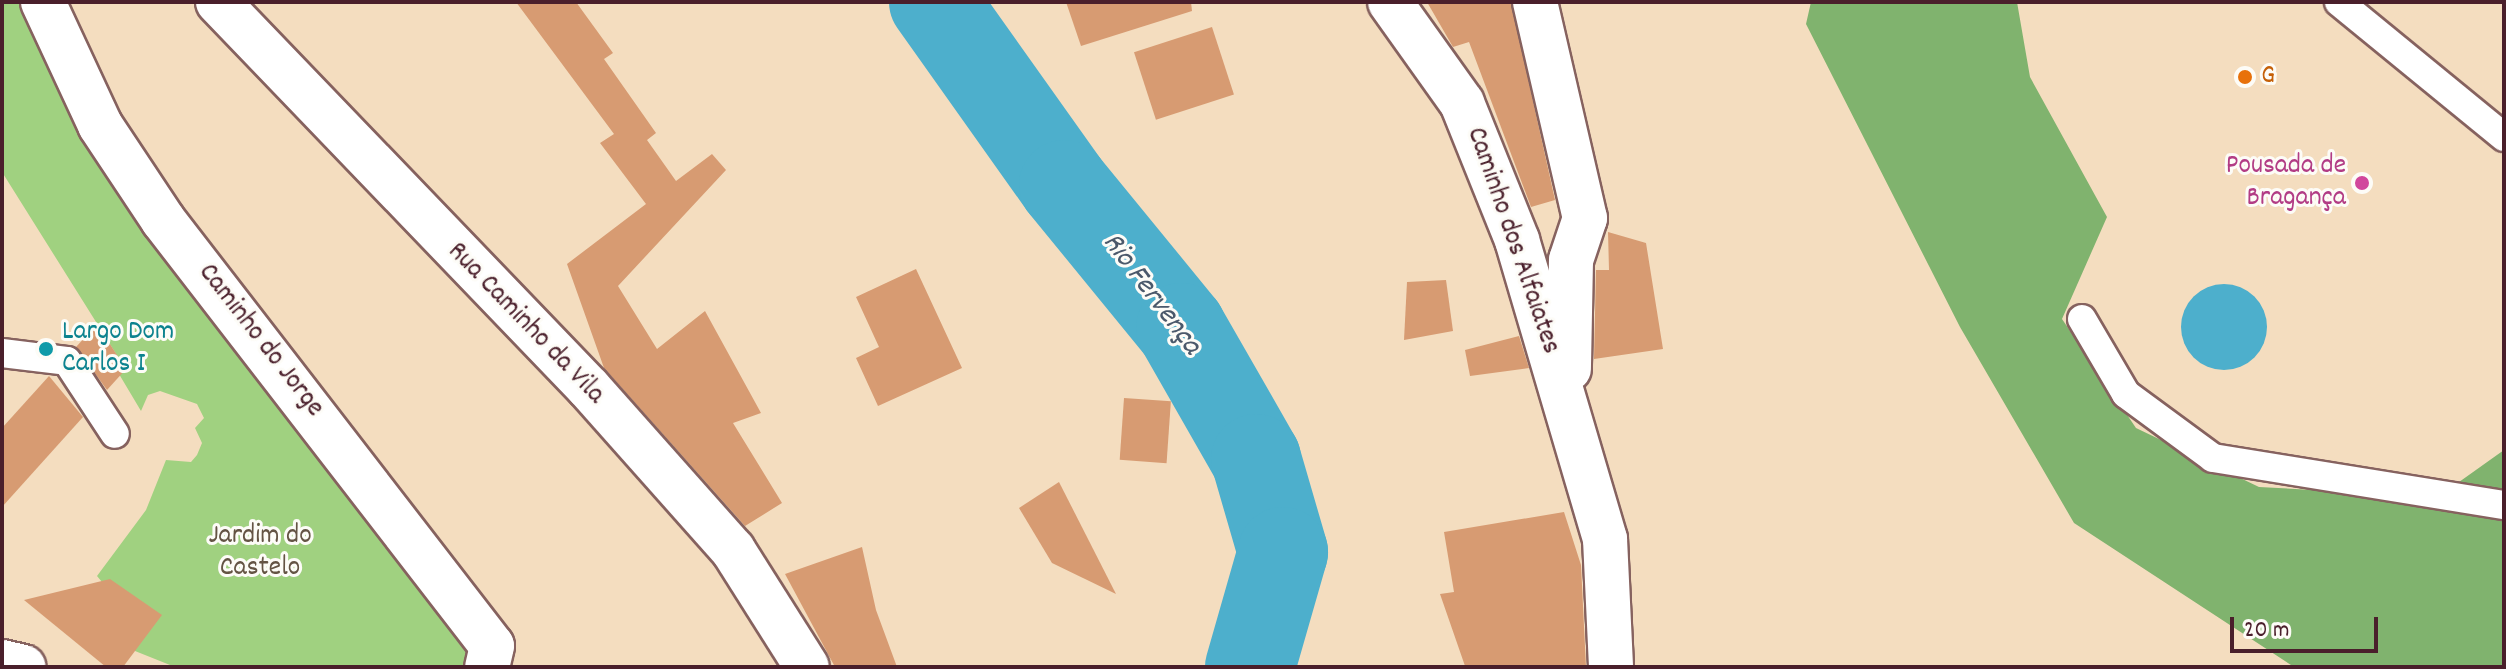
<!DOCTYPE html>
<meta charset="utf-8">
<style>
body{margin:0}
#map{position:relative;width:2506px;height:669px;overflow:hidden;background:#f4ddbf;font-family:Dekko,sans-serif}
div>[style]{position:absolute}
.green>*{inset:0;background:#a0d180}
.forest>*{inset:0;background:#80b36e}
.water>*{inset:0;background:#4dafcc}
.round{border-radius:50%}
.river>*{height:90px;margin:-45px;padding:0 45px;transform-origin:45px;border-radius:45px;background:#4dafcc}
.building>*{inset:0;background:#d79b72;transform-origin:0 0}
.roads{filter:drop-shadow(2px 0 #86625f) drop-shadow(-2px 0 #86625f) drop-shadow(0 2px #86625f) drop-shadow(0 -2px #86625f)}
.lane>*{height:28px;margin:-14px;padding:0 14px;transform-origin:14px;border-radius:14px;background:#fff}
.street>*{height:44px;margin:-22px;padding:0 22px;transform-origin:22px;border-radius:22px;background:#fff}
.dots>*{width:22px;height:22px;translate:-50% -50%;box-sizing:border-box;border:4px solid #fdfcf7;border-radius:50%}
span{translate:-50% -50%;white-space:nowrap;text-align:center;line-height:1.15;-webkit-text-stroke:6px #fdfcf7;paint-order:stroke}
.food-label{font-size:28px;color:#c56008}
.left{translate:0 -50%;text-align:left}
.hotel-label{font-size:28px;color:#b23c85}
.right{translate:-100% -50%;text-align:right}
.street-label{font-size:28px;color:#4a1f2b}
.culture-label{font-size:28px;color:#0d838f}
.park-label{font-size:28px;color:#645444}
.water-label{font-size:30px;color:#4b596b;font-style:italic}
.frame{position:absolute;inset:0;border:4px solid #4a1f2b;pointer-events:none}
.scale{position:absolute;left:2230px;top:617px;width:148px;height:36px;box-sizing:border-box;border:4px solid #4a1f2b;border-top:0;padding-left:10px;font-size:24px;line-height:28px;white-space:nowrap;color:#4a1f2b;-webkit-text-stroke:6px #fdfcf7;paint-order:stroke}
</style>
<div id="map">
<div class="green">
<div style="clip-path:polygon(2px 2px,25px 2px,474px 642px,465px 667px,175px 667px,135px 651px,117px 600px,97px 576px,146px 510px,166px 460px,191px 462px,197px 455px,202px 443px,195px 428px,204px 418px,197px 404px,160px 391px,148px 395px,141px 411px,116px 369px,123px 365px,2px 172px)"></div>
</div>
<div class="forest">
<div style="clip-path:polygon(1811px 2px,2017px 2px,2030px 77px,2107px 217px,2062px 319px,2136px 428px,2259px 487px,2438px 497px,2504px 450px,2504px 667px,2294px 667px,2074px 523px,1960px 327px,1806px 24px)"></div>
</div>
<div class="water">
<div class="round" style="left:2181px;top:284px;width:86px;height:86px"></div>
</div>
<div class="river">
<div style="left:934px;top:2px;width:224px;rotate:54.6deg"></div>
<div style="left:1064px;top:185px;width:185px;rotate:50.7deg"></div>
<div style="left:1181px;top:328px;width:151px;rotate:60.2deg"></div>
<div style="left:1256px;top:459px;width:97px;rotate:73.8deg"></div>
<div style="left:1283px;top:552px;width:120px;rotate:106deg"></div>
</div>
<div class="building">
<div style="clip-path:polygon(516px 2px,576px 2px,613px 53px,604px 59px,656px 133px,647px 140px,676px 181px,712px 154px,726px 170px,618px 286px,657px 349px,705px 311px,761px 413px,733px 423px,782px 503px,745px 526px,604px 368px,567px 264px,646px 204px,600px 143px,614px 134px)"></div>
<div style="clip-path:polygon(1066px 2px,1191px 2px,1192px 11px,1081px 46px)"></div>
<div style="clip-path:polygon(1427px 2px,1511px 2px,1555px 200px,1531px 207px,1469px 42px,1453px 47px)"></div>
<div style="left:1212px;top:27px;width:71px;height:82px;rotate:72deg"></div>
<div style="clip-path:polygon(1608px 232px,1646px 243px,1663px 349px,1594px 359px,1596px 270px,1609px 270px)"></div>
<div style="clip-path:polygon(916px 269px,962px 368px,878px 406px,856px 358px,879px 347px,856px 297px)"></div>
<div style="clip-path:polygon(1446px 280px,1453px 331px,1404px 340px,1407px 282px)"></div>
<div style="clip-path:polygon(97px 324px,126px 369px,107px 390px,76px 347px)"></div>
<div style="clip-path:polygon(1519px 336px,1529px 368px,1470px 376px,1465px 350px)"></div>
<div style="clip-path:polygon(49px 376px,83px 417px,2px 507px,2px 428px)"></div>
<div style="left:1124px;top:398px;width:47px;height:62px;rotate:4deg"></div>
<div style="clip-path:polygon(1059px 482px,1116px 594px,1052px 563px,1019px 508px)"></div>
<div style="clip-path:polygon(1564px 512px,1581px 565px,1586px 667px,1465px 666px,1440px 594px,1454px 592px,1444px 532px)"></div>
<div style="clip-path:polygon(862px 547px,876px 610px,897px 667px,835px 667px,785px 574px)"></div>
<div style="clip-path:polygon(110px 579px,162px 615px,123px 667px,106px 667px,24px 600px)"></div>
</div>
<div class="roads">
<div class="lane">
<div style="left:2339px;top:2px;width:213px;rotate:39.3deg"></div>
<div style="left:2082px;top:319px;width:87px;rotate:59.6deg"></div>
<div style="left:2126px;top:394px;width:108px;rotate:36.3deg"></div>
<div style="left:2213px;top:458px;width:295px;rotate:9.2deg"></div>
<div style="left:2px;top:353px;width:65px;rotate:7deg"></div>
<div style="left:67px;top:361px;width:87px;rotate:56.7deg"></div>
</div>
<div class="street">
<div style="left:43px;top:2px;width:136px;rotate:65.1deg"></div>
<div style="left:100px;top:125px;width:114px;rotate:56.4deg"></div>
<div style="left:163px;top:220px;width:538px;rotate:52.32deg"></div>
<div style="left:492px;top:646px;width:22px;rotate:103deg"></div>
<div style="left:218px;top:2px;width:535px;rotate:46.14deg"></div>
<div style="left:589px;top:388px;width:217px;rotate:48.4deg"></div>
<div style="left:733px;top:550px;width:138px;rotate:57.7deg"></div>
<div style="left:1390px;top:2px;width:124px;rotate:54.5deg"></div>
<div style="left:1462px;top:103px;width:148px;rotate:68.1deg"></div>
<div style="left:1517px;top:240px;width:312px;rotate:73.6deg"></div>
<div style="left:1605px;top:539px;width:128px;rotate:87.3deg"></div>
<div style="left:1535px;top:2px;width:222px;rotate:77deg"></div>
<div style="left:1585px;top:218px;width:44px;rotate:108.4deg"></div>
<div style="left:1571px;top:260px;width:109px;rotate:91.1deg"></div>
<div style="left:2px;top:662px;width:22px;rotate:13deg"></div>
</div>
</div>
<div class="dots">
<div style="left:2245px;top:77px;background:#e8710a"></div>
<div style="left:2362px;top:183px;background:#d1479c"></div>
<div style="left:46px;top:349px;background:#0f9aa8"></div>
</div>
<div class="food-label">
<span class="left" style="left:2261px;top:77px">G</span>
</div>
<div class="hotel-label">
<span class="right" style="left:2346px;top:183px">Pousada de<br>Bragança</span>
</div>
<div class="street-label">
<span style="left:1512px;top:241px;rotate:71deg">Caminho dos Alfaiates</span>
<span style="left:525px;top:324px;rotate:46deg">Rua Caminho da Vila</span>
<span style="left:260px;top:341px;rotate:52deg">Caminho do Jorge</span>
</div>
<div class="culture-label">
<span class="left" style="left:62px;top:349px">Largo Dom<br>Carlos I</span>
</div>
<div class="park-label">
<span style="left:260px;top:553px">Jardim do<br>Castelo</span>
</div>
<div class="water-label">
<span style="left:1150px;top:295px;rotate:53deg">Rio Fervença</span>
</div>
<div class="frame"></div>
<div class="scale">20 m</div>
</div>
